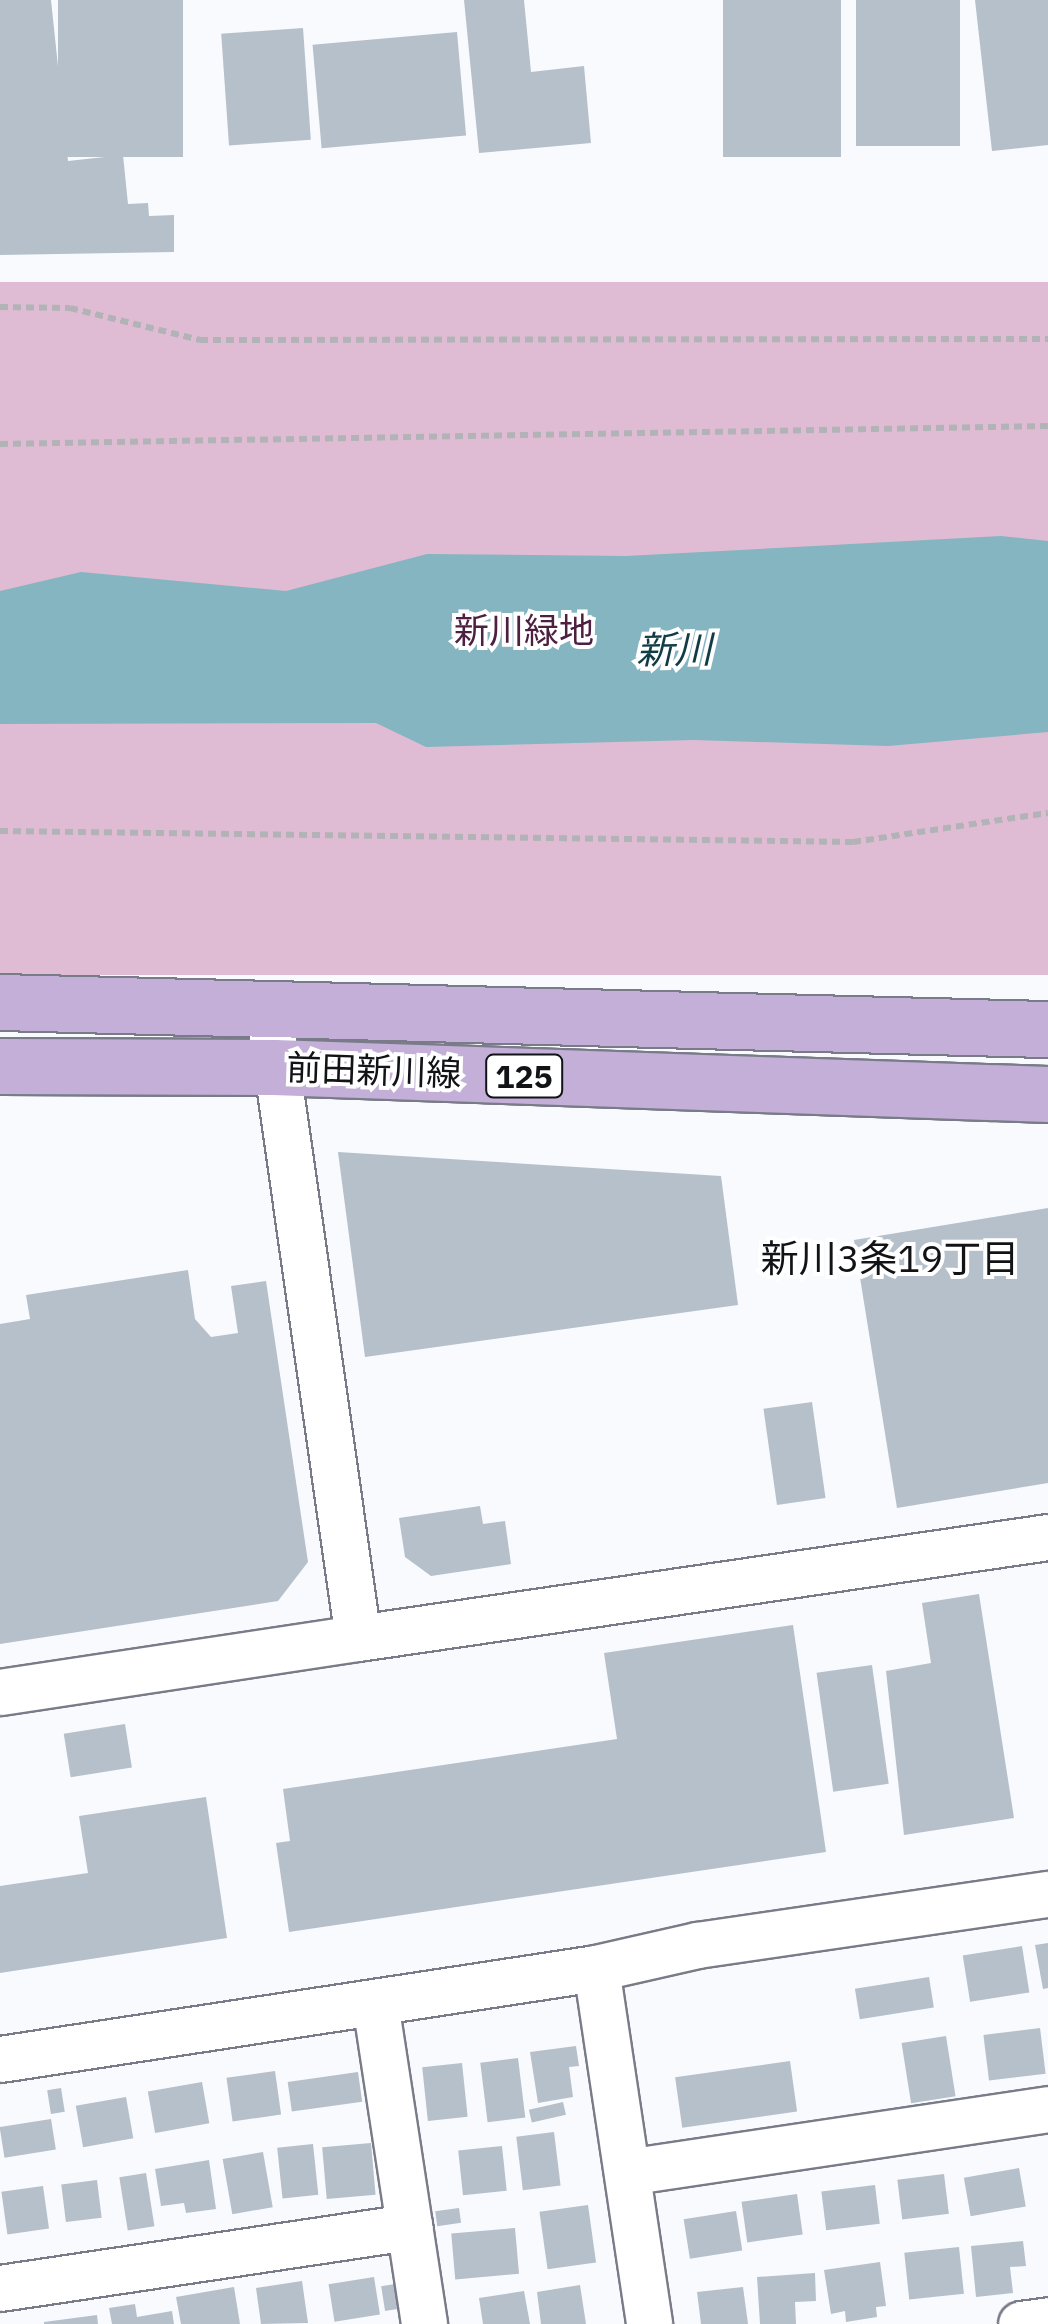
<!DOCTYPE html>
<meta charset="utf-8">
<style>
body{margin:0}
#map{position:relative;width:1048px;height:2324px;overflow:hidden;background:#f9fafd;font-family:"IBM Plex Sans","Noto Sans JP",sans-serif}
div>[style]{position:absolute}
.green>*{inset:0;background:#dfbcd3;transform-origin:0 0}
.water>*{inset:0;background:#85b5c0}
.building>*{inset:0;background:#b5c0ca;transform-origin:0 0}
.path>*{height:6px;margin-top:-3px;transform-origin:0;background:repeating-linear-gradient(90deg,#b2b3b6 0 8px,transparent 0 13px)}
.roads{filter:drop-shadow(2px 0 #797c88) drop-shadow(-2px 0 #797c88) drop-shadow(0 2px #797c88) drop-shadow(0 -2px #797c88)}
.minor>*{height:45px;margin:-22.5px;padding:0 22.5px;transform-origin:22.5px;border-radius:22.5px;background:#fff}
.major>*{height:55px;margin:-27.5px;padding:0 27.5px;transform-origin:27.5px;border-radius:27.5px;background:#c3afd7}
span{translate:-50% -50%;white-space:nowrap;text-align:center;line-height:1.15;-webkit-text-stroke:8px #fff;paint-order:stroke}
.shield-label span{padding:2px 8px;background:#fff;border:2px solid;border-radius:8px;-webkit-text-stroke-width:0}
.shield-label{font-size:32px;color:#121317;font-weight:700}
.park-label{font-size:35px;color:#4d2041}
.street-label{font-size:35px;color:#121317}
.water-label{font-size:38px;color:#0f3c45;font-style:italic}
.neighbourhood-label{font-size:38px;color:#121317}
</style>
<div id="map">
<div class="green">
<div style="left:1048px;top:282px;width:693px;height:1048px;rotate:90deg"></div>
</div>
<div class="water">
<div style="clip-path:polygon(1001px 536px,1048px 541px,1048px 732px,888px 746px,694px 740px,426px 747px,376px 723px,0 724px,0 591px,81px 572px,286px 591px,427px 554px,626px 556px)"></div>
</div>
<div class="building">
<div style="clip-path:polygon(0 0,51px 0,68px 161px,123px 155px,128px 204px,148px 203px,149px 216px,174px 215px,174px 252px,0 255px)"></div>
<div style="left:58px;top:0;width:125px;height:157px"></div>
<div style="clip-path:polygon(464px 0,524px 0,531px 72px,584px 66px,591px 143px,479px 153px)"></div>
<div style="left:723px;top:0;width:118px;height:157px"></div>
<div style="left:856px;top:0;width:104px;height:146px"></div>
<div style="clip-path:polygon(975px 0,1048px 0,1048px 145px,992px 151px)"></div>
<div style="left:303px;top:28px;width:112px;height:82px;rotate:86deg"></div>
<div style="left:457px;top:32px;width:104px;height:145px;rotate:85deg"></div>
<div style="clip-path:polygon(338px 1152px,721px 1176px,738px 1305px,365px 1357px)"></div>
<div style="clip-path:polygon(1048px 1208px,1048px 1483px,897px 1508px,854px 1240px)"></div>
<div style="clip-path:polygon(188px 1270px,195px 1319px,211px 1337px,238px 1333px,231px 1286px,266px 1281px,308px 1562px,278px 1601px,0 1644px,0 1324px,30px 1319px,26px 1295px)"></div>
<div style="left:812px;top:1402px;width:97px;height:49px;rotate:82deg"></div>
<div style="clip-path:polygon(480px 1506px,483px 1524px,505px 1521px,511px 1564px,431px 1576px,405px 1557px,399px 1518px)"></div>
<div style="clip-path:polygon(979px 1594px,1014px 1818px,904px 1835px,886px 1671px,931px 1663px,922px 1603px)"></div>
<div style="clip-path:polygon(793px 1625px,826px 1852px,289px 1932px,276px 1843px,290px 1841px,283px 1789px,617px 1739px,604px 1653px)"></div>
<div style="left:872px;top:1665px;width:120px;height:56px;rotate:82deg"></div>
<div style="left:125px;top:1724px;width:44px;height:62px;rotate:81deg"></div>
<div style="clip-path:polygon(206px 1797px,227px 1938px,0 1973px,0 1886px,88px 1873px,79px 1816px)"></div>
<div style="clip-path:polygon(1048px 1943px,1048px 1988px,1043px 1989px,1035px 1945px)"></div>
<div style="left:1022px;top:1946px;width:47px;height:60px;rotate:81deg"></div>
<div style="left:929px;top:1977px;width:31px;height:75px;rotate:81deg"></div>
<div style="left:1040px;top:2028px;width:46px;height:57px;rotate:83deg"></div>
<div style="left:946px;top:2036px;width:61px;height:45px;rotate:81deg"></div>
<div style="clip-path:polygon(576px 2046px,579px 2066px,569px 2067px,573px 2097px,538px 2103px,530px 2052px)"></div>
<div style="left:518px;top:2058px;width:60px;height:38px;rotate:83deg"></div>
<div style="left:790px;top:2061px;width:51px;height:116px;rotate:82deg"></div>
<div style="left:462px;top:2063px;width:54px;height:40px;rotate:84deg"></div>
<div style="left:275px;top:2071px;width:44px;height:49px;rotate:82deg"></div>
<div style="left:358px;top:2072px;width:30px;height:71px;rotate:82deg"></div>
<div style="left:202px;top:2082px;width:42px;height:55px;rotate:80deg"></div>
<div style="left:61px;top:2088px;width:24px;height:14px;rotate:81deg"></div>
<div style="left:126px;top:2097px;width:42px;height:51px;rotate:80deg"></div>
<div style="left:563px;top:2102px;width:13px;height:35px;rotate:77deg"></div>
<div style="left:51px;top:2119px;width:31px;height:52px;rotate:81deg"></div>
<div style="left:554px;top:2132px;width:54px;height:38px;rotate:83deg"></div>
<div style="left:371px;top:2143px;width:52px;height:49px;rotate:85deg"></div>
<div style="left:313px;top:2144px;width:51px;height:36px;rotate:84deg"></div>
<div style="left:502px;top:2146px;width:45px;height:44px;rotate:84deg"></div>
<div style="left:263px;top:2152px;width:56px;height:41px;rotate:80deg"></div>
<div style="clip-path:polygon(209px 2160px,216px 2209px,186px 2213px,184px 2203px,161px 2206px,155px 2169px)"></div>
<div style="left:1019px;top:2168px;width:39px;height:56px;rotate:80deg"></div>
<div style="left:146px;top:2173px;width:54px;height:27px;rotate:81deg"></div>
<div style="left:944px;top:2174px;width:40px;height:47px;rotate:83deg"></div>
<div style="left:97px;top:2180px;width:38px;height:36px;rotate:83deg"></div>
<div style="left:875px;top:2185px;width:39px;height:54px;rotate:83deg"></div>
<div style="left:43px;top:2186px;width:43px;height:42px;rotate:82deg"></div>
<div style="left:797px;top:2194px;width:41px;height:56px;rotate:82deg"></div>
<div style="left:588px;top:2205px;width:58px;height:49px;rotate:82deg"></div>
<div style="left:459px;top:2208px;width:15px;height:24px;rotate:82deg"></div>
<div style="left:736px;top:2211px;width:40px;height:53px;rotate:81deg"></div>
<div style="left:515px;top:2228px;width:46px;height:64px;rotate:85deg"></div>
<div style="clip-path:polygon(1023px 2241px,1026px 2266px,1010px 2267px,1013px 2293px,976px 2297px,971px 2246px)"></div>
<div style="left:959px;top:2247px;width:47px;height:55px;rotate:84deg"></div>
<div style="clip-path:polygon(880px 2262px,886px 2306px,876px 2307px,877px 2317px,846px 2322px,845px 2311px,831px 2314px,824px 2270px)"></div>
<div style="clip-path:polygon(815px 2273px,816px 2301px,795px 2302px,796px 2324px,760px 2324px,757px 2277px)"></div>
<div style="left:374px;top:2277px;width:38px;height:46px;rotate:81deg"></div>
<div style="clip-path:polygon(302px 2281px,308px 2323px,261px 2324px,256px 2288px)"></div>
<div style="left:395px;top:2284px;width:25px;height:14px;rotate:81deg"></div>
<div style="clip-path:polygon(580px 2285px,586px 2324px,541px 2324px,537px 2292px)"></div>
<div style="clip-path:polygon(234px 2287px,240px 2324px,181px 2324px,176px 2297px)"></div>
<div style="clip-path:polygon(743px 2287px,748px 2324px,701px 2324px,697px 2292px)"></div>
<div style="clip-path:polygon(524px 2291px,530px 2324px,483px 2324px,479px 2298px)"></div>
<div style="clip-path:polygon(135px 2304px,137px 2317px,172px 2311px,174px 2324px,112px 2324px,109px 2308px)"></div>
<div style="clip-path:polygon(97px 2315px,98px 2324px,44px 2324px,44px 2322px)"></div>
</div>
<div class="path">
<div style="left:0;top:307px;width:70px;rotate:0.8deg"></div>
<div style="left:70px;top:308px;width:134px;rotate:13.8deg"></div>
<div style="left:200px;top:340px;width:848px;rotate:-0.07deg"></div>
<div style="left:0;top:444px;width:1048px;rotate:-0.98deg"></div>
<div style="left:0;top:831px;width:853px;rotate:0.74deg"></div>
<div style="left:853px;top:842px;width:197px;rotate:-8.5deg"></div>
</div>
<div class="roads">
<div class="minor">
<div style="left:268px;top:1006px;width:638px;rotate:81.9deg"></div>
<div style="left:358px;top:1638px;width:697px;rotate:-8.33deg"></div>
<div style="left:0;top:1692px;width:362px;rotate:-8.6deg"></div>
<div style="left:596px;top:1968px;width:104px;rotate:-12.8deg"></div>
<div style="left:697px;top:1945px;width:355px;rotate:-8.3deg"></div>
<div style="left:375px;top:2003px;width:325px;rotate:81.3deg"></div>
<div style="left:0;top:2059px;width:603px;rotate:-8.68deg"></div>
<div style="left:596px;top:1968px;width:360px;rotate:81.5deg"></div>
<div style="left:627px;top:2172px;width:426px;rotate:-8.5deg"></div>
<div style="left:0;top:2288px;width:414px;rotate:-8.5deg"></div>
<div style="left:1021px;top:2324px;width:27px;rotate:-8deg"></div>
</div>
<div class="major">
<div style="left:0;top:1002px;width:1048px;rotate:1.48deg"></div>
<div style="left:0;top:1066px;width:273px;rotate:0.2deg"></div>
<div style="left:273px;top:1067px;width:775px;rotate:2deg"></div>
</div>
</div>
<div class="shield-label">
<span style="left:524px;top:1076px">125</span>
</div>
<div class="park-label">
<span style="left:524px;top:630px">新川緑地</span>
</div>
<div class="street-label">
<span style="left:374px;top:1070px;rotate:2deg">前田新川線</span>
</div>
<div class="water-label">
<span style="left:674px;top:649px;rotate:-1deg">新川</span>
</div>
<div class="neighbourhood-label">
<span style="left:890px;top:1258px">新川3条19丁目</span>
</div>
</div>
